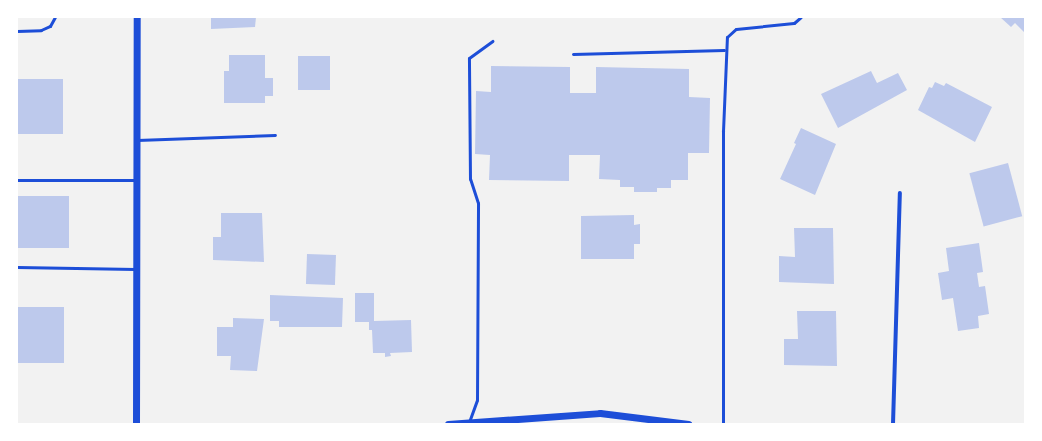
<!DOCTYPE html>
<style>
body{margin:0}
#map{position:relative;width:1042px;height:441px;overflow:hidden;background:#f2f2f2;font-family:Poppins,sans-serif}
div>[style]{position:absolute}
.building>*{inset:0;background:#bdc9ec;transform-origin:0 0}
.service>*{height:3px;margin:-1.5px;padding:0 1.5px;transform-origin:1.5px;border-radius:1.5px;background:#1d4ed8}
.minor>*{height:4px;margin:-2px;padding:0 2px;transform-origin:2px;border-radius:2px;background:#1d4ed8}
.tertiary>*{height:7px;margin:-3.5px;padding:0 3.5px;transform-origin:3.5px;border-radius:3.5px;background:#1d4ed8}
span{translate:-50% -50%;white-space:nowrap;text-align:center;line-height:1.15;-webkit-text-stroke:3px #fff;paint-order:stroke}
.frame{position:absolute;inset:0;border:18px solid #fff;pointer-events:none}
</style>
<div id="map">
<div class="building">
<div style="clip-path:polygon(211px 17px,256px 17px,255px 27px,211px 29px)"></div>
<div style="clip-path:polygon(1000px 17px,1025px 17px,1025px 33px,1015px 23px,1011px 27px)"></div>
<div style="clip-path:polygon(229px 55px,265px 55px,265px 78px,273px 78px,273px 96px,265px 96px,265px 103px,224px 103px,224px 71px,229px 71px)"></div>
<div style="left:298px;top:56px;width:32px;height:34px"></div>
<div style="clip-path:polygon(491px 66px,570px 67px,570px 93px,596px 93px,596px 67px,689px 69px,689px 97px,710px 98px,709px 153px,688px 153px,688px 180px,671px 180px,671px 188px,657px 188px,657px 192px,634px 192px,634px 187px,620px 187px,620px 180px,599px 179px,600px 155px,569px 155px,569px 181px,489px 180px,490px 155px,475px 154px,476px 91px,491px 92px)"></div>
<div style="clip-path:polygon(871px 71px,877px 83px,898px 73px,907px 90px,838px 128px,821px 94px)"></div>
<div style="left:17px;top:79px;width:46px;height:55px"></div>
<div style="clip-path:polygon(935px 82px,944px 86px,946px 83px,992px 107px,975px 142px,918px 110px,929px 87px,932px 88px)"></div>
<div style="clip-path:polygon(801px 128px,836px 144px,815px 195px,780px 179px,796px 144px,794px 143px)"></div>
<div style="left:1008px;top:163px;width:55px;height:40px;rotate:75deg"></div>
<div style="left:17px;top:196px;width:52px;height:52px"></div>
<div style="clip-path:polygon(221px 213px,262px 213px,264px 262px,213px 260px,213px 237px,221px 237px)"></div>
<div style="clip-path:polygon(634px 215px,634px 225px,640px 224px,640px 244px,634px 244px,634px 259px,581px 259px,581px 216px)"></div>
<div style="clip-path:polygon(794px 228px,833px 228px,834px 284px,779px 282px,779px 256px,795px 257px)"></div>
<div style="clip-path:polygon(979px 243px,983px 272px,977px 273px,979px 287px,985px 286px,989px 314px,978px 316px,979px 328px,958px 331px,953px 298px,942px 300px,938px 273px,949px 271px,946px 248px)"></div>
<div style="left:307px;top:254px;width:29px;height:30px;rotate:2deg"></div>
<div style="clip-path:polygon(355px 293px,374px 293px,374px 321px,411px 320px,412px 352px,390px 353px,391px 356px,385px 357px,385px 353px,373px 353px,372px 330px,369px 330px,369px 322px,355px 322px)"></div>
<div style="clip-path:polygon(270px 295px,343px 298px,342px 327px,279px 327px,279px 321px,270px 321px)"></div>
<div style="left:17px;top:307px;width:47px;height:56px"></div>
<div style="clip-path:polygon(797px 311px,836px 311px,837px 366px,784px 365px,784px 339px,798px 339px)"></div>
<div style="clip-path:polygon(233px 318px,264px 319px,257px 371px,230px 370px,231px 356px,217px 356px,217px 327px,233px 327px)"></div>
</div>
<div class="service">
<div style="left:17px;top:31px;width:24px;rotate:-2deg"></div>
<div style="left:41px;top:30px;width:10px;rotate:-24deg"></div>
<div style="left:50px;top:26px;width:10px;rotate:-61deg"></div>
<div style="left:573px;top:54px;width:151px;rotate:-1.5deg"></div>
<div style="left:137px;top:140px;width:138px;rotate:-2.1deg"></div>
<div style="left:17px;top:180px;width:120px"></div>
<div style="left:17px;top:267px;width:118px;rotate:1deg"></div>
<div style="left:469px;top:422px;width:23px;rotate:-70deg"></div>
<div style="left:477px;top:400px;width:197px;rotate:-89.7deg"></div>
<div style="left:478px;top:203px;width:25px;rotate:-108deg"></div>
<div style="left:470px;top:179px;width:121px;rotate:-90.5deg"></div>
<div style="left:469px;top:58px;width:29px;rotate:-36deg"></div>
<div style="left:723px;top:424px;width:293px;rotate:-90deg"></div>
<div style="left:723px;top:131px;width:94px;rotate:-87.6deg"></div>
<div style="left:727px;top:37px;width:12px;rotate:-42deg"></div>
<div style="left:736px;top:29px;width:58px;rotate:-5.9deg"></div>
<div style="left:794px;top:23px;width:9px;rotate:-41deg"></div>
</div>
<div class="minor">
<div style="left:893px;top:424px;width:231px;rotate:-88.3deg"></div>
</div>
<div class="tertiary">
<div style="left:136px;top:424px;width:407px;rotate:-89.9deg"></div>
<div style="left:448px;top:424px;width:152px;rotate:-4.1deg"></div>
<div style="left:600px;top:413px;width:89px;rotate:7.1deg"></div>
</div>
<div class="frame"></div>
</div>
